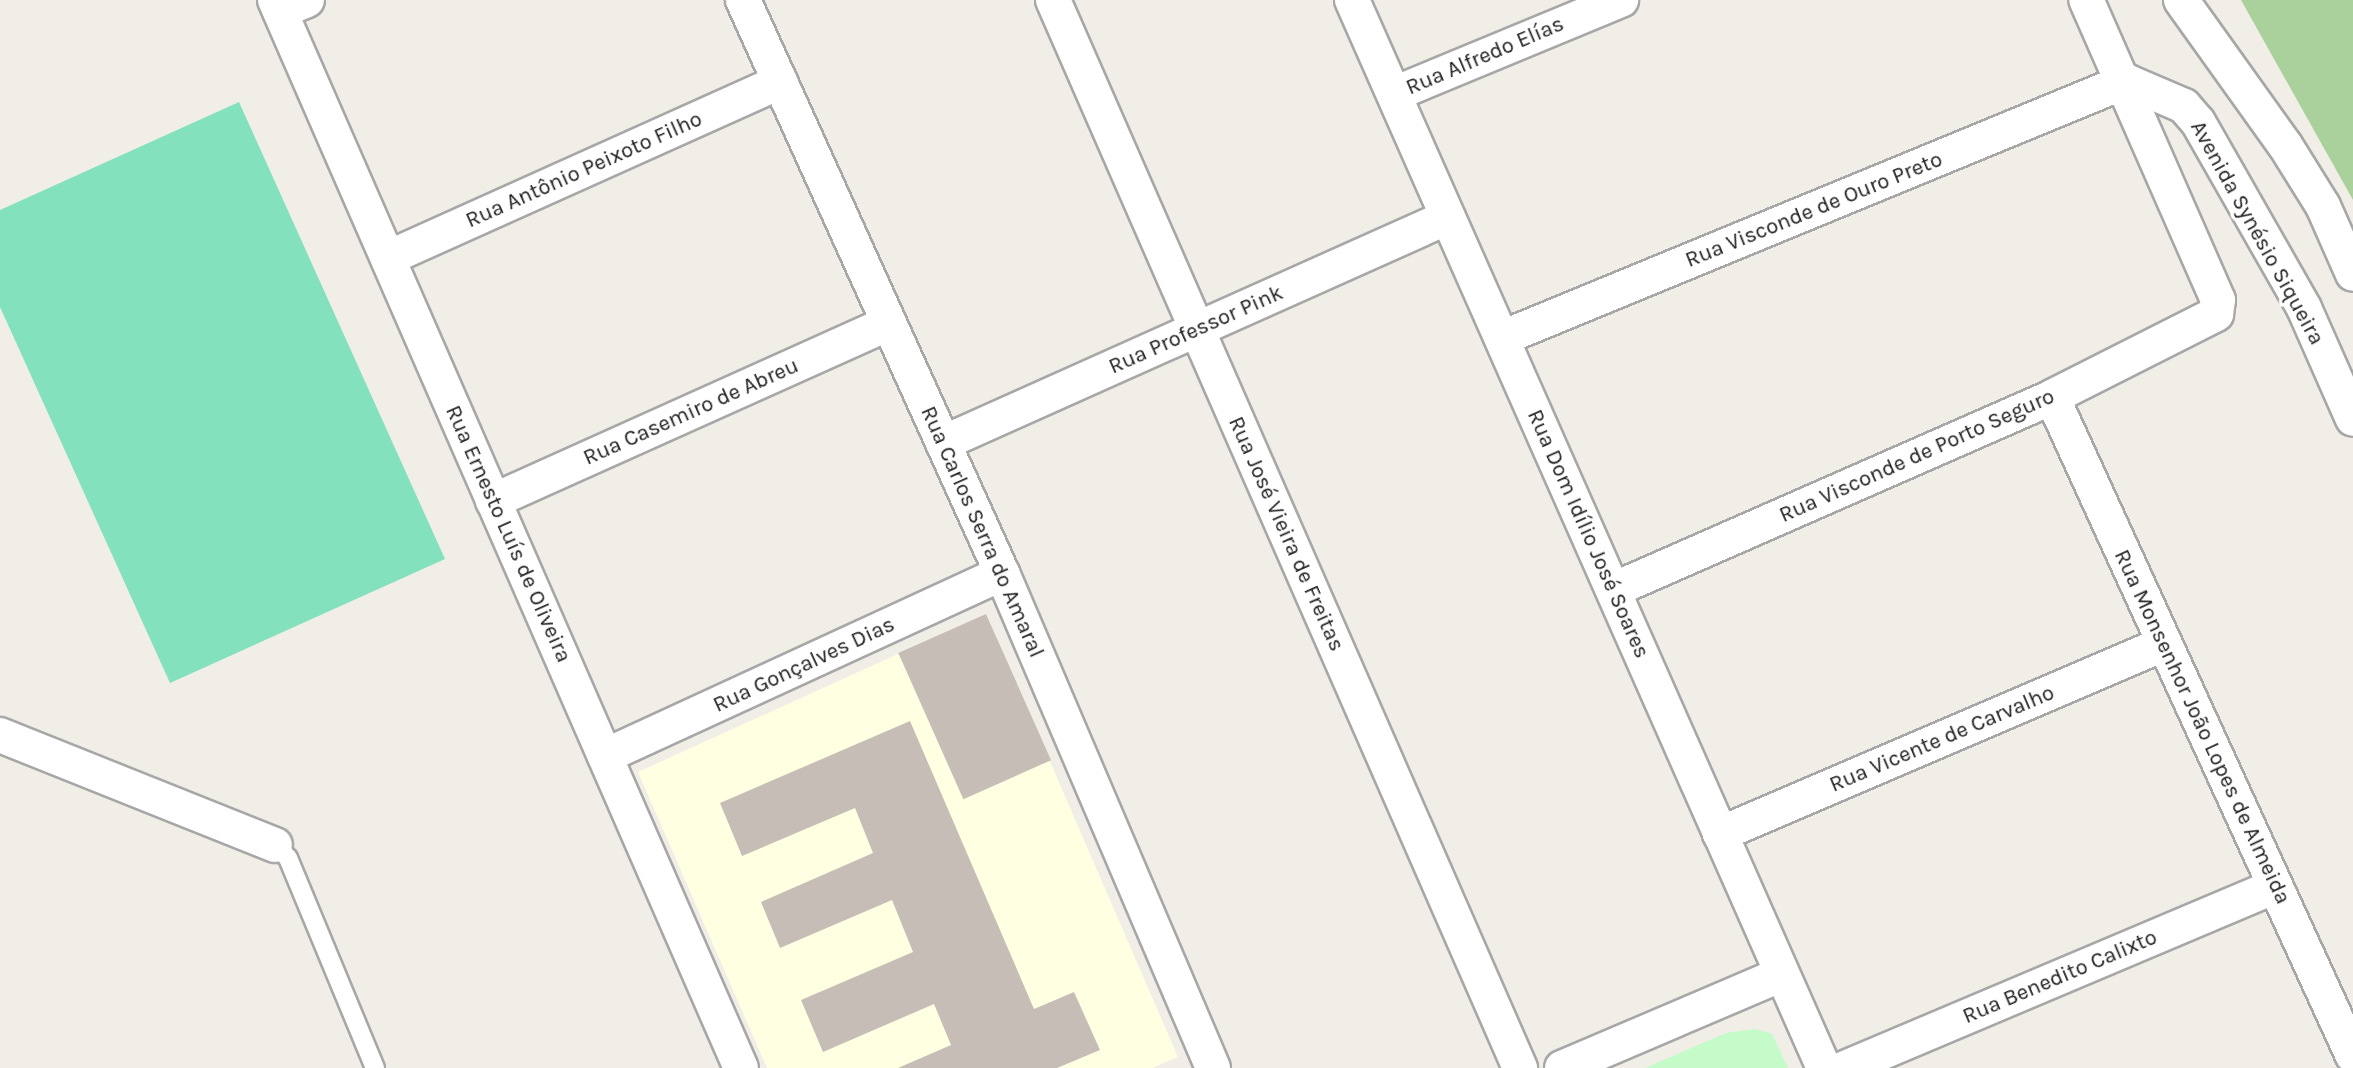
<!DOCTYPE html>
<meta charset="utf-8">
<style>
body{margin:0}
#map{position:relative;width:2353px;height:1068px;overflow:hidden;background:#f1eee7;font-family:Karla,sans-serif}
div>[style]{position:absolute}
.education>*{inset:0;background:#ffffe1}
.forest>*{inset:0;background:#aad19b}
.park>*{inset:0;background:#c4fbc9}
.pitch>*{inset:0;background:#84e1be}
.building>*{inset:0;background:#c6bdb6;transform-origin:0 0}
.roads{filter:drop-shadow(2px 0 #a7a7a7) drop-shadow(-2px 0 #a7a7a7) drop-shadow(0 2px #a7a7a7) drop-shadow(0 -2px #a7a7a7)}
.lane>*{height:18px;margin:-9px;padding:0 9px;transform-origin:9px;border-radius:9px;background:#fff}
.street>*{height:34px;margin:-17px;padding:0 17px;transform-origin:17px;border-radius:17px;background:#fff}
span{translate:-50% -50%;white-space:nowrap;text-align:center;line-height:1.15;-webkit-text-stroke:7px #fff;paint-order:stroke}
.street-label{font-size:22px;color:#202020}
</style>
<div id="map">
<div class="education">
<div style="clip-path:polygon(986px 614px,1178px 1057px,1152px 1068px,767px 1068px,638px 772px)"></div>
</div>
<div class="forest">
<div style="clip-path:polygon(2241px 0,2353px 0,2353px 200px)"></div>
</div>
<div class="park">
<div style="clip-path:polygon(1755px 1029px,1772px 1034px,1788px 1068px,1645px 1068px,1726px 1033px)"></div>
</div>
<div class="pitch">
<div style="clip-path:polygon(239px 102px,445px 559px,170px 683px,0 307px,0 210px)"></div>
</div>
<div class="building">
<div style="left:986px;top:614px;width:160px;height:96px;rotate:66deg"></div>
<div style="clip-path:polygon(910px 721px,1034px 1009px,1074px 992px,1100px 1050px,1057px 1068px,898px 1068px,951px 1045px,934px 1004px,823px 1052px,801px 1000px,913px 952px,892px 900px,780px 948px,761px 902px,873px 853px,855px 808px,742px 856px,720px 803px)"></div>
</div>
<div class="roads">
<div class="lane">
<div style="left:275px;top:845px;width:18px;rotate:45deg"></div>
<div style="left:288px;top:858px;width:227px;rotate:67.5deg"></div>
</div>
<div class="street">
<div style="left:275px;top:0;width:1165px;rotate:66.43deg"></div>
<div style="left:743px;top:0;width:629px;rotate:65.68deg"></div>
<div style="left:1002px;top:573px;width:538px;rotate:66.91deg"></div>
<div style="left:1053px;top:0;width:1166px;rotate:66.38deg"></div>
<div style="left:1352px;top:0;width:1168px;rotate:66.16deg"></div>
<div style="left:2181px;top:0;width:178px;rotate:54.4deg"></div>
<div style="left:2285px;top:145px;width:72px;rotate:58.1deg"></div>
<div style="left:2323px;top:206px;width:74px;rotate:66.2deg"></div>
<div style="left:280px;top:11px;width:29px;rotate:-22deg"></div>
<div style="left:2126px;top:81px;width:63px;rotate:23.3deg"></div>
<div style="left:2184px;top:106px;width:21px;rotate:49deg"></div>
<div style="left:2198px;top:122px;width:214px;rotate:60.3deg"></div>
<div style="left:2304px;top:308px;width:121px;rotate:66.2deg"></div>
<div style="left:1394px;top:94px;width:246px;rotate:-22.5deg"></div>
<div style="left:388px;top:258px;width:430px;rotate:-24.2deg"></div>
<div style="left:1502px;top:338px;width:675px;rotate:-22.38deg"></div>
<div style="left:2052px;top:397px;width:724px;rotate:65.45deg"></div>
<div style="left:943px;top:443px;width:553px;rotate:-24.11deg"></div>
<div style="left:493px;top:501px;width:434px;rotate:-24.2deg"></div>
<div style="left:1613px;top:590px;width:480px;rotate:-23.7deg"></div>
<div style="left:2052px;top:397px;width:184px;rotate:-26.8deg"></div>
<div style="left:2216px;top:314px;width:14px;rotate:-82deg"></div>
<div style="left:2218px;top:300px;width:328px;rotate:-113.7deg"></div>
<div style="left:0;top:735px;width:296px;rotate:21.8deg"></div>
<div style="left:605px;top:756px;width:437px;rotate:-24.7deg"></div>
<div style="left:1720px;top:834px;width:483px;rotate:-23.2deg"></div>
<div style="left:1562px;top:1068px;width:239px;rotate:-23.1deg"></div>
<div style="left:1845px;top:1068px;width:467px;rotate:-22.9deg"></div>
</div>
</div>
<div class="street-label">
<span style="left:1485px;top:56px;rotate:-23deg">Rua Alfredo Elías</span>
<span style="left:584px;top:170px;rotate:-24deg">Rua Antônio Peixoto Filho</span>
<span style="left:1814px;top:210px;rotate:-22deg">Rua Visconde de Ouro Preto</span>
<span style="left:2257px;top:233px;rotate:61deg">Avenida Synésio Siqueira</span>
<span style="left:1196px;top:330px;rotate:-24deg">Rua Professor Pink</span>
<span style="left:691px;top:412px;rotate:-24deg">Rua Casemiro de Abreu</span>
<span style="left:1917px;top:456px;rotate:-24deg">Rua Visconde de Porto Seguro</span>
<span style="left:982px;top:532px;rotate:66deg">Rua Carlos Serra do Amaral</span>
<span style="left:508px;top:534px;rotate:66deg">Rua Ernesto Luís de Oliveira</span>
<span style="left:1286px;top:534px;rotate:66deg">Rua José Vieira de Freitas</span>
<span style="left:1588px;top:534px;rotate:66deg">Rua Dom Idílio José Soares</span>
<span style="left:804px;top:665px;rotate:-25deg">Rua Gonçalves Dias</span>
<span style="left:2202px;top:727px;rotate:65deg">Rua Monsenhor João Lopes de Almeida</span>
<span style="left:1942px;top:739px;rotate:-23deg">Rua Vicente de Carvalho</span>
<span style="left:2060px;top:977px;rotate:-23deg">Rua Benedito Calixto</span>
</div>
</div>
